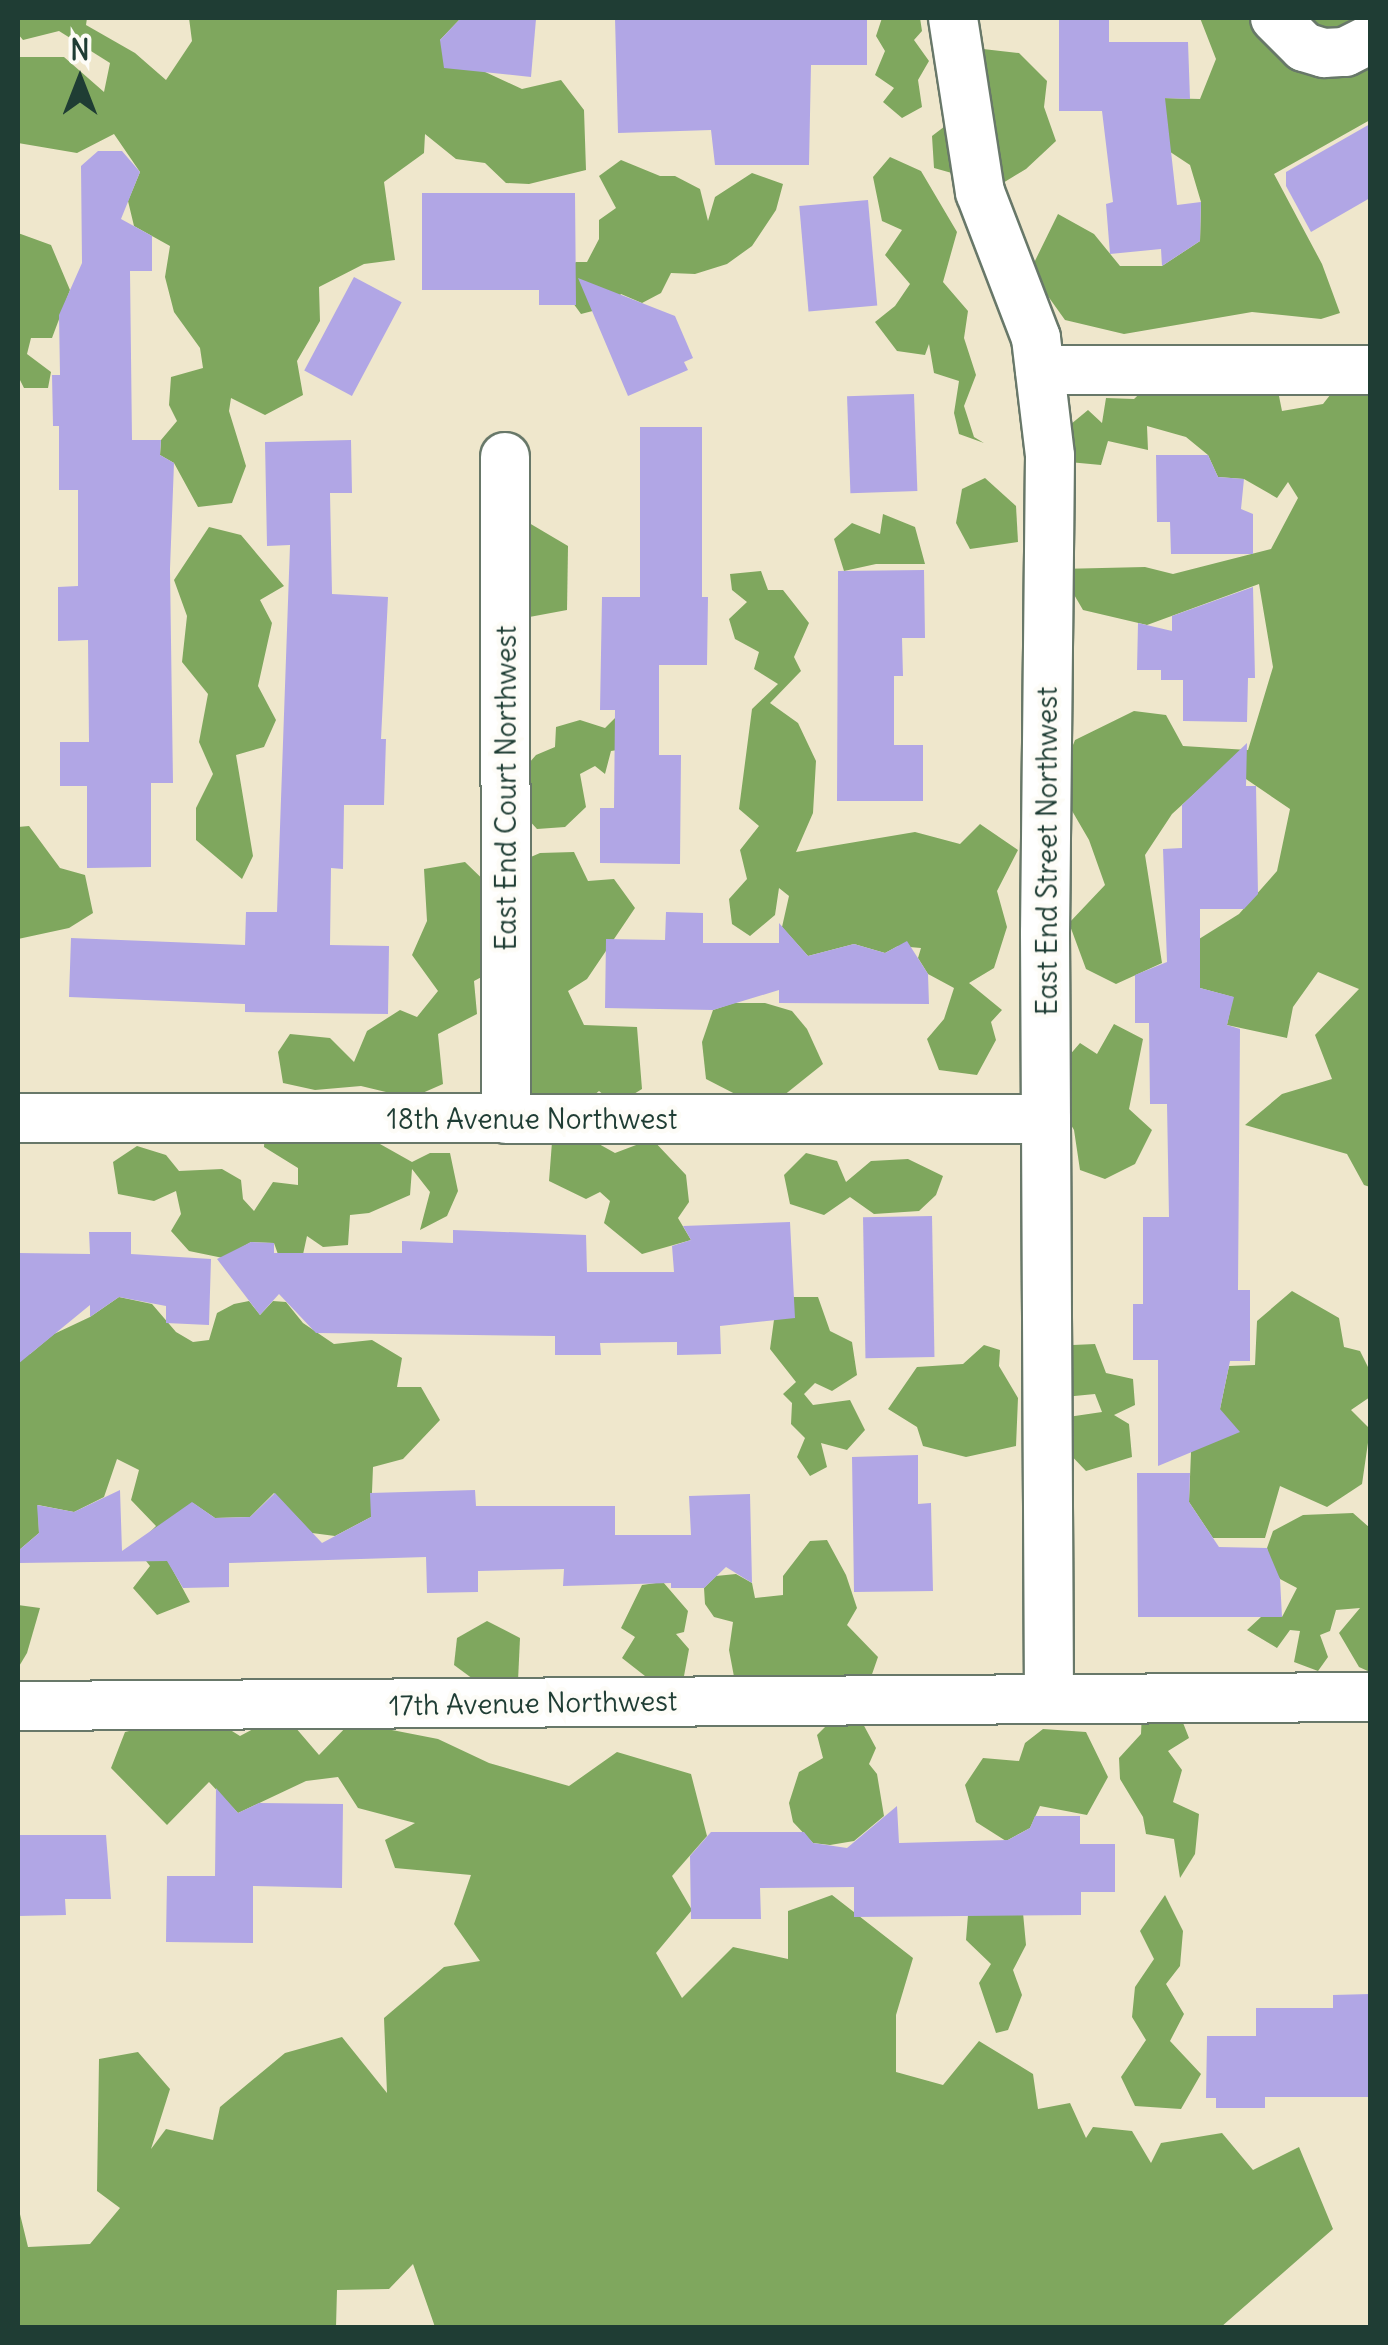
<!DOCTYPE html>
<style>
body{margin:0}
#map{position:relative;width:1388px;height:2345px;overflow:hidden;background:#efe7cc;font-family:Delius,sans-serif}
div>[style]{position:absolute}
.forest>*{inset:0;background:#7fa75e}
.building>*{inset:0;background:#b1a6e5;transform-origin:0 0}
.roads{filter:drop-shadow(2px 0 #687869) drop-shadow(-2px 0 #687869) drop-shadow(0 2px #687869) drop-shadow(0 -2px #687869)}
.minor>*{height:48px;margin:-24px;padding:0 24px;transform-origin:24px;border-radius:24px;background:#fff}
span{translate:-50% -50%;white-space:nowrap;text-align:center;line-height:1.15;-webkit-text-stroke:9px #fdfcf7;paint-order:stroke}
.street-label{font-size:28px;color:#1f3d34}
.frame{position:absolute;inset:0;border:20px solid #1f3d34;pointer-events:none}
.north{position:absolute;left:30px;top:30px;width:100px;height:100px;-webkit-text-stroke:8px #fdfcf7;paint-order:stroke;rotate:0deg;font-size:28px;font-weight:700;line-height:40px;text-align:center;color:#1f3d34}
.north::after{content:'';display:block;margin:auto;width:35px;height:45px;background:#1f3d34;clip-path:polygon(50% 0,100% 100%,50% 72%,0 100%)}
</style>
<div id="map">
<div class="forest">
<div style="clip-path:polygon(18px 18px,87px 18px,86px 25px,135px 53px,166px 80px,192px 41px,189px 18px,461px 18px,440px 40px,483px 71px,522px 89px,561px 80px,584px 110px,586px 170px,529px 184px,506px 183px,485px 163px,456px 159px,425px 134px,424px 153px,384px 182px,395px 260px,364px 264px,319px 287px,320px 321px,297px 361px,303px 395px,265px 415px,231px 398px,229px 411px,246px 466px,232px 503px,198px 507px,174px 463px,160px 455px,161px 440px,177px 421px,169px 405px,171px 377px,203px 368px,200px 348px,174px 312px,165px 277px,170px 246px,134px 226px,128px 201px,140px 172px,114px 134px,77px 153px,18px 143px,18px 57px,64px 57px,104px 92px,110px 63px,59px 31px,23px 40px,18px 34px)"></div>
<div style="clip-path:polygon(882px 18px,920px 18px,922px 31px,914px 40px,929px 61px,918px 80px,922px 107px,902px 118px,883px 102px,894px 88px,875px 75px,885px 51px,876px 36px)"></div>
<div style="clip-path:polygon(1200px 18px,1370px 18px,1370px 120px,1274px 174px,1322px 264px,1340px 313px,1321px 319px,1252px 312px,1124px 334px,1065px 320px,1030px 271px,1058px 214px,1094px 234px,1120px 266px,1162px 266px,1200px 241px,1201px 202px,1190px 165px,1146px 136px,1161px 98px,1200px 99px,1216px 59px)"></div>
<div style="clip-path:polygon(983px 49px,1019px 53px,1047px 81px,1044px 107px,1056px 141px,1026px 169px,998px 186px,934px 168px,932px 136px,953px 120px,943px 111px,942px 76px,978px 69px)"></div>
<div style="clip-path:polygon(890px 157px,921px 171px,957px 232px,943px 282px,968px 311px,964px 338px,976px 375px,964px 406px,974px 437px,984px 443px,959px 434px,954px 413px,959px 381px,934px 373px,929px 344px,925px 355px,897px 351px,875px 322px,895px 306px,910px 284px,885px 255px,902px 230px,882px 221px,873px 177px)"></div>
<div style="clip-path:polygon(621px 160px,660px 176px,675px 176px,700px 189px,708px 221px,715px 197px,752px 173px,783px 184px,776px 210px,752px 246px,727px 264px,695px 274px,671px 273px,661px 293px,642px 303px,621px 294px,612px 306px,581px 314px,565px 292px,559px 273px,576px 262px,587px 262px,599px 239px,599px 220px,616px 208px,599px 176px)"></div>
<div style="clip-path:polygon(18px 233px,51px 245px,70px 290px,52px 338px,31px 338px,27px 354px,51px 372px,48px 388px,24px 388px,18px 376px)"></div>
<div style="clip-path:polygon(1360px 357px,1370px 364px,1370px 1187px,1364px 1185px,1347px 1154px,1245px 1125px,1282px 1094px,1332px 1079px,1315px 1035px,1359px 989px,1318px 972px,1293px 1007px,1287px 1038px,1227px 1025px,1233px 997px,1200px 988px,1199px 939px,1239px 914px,1277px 871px,1290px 809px,1243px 777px,1206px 783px,1172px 814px,1145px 855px,1162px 963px,1116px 984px,1086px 969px,1069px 923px,1105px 885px,1089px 840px,1057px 785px,1075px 740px,1134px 711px,1166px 715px,1183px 746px,1248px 750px,1273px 667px,1259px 584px,1147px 625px,1083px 610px,1059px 569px,1145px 567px,1173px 574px,1271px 549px,1298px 498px,1288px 482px,1277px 498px,1244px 479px,1218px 477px,1208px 455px,1186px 437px,1147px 426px,1148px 450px,1108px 441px,1101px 465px,1069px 462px,1059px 434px,1088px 410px,1102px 423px,1106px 398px,1134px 399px,1158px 376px,1278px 391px,1282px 411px,1323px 404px)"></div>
<div style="clip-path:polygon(985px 478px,1016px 506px,1018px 542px,970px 549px,956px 523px,962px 489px)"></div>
<div style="clip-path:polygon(883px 514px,915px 527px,925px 564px,876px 564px,844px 571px,834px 539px,852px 523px,880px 534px)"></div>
<div style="clip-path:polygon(524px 520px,568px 546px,567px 610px,524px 618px,481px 602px,479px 552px)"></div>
<div style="clip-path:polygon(209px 527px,241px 535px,284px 586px,260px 600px,272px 623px,258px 686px,276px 720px,264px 747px,236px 755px,253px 856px,242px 879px,196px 840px,196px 808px,213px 774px,199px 742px,208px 694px,182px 662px,187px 616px,174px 580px)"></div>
<div style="clip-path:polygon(761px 571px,768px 590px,783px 590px,809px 623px,794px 657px,801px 671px,770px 703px,798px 723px,816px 761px,813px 813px,796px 852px,915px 832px,960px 844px,980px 824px,1018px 850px,997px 891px,1007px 927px,994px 968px,969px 983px,1002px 1010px,991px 1022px,996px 1040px,977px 1075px,939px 1070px,927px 1039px,944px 1019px,954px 988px,928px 974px,918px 958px,921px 948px,898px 946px,885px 953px,854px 944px,808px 956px,782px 927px,789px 896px,779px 888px,775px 915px,750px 936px,732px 924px,729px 899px,747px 879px,740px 850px,759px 826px,739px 809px,752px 709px,778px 684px,754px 669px,759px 652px,735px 639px,729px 619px,747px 602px,732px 590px,730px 574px)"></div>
<div style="clip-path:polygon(618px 715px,637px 747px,611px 751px,605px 774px,595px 766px,580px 774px,586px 807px,565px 827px,537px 829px,515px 805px,515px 779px,536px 755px,555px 747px,556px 727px,580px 720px,605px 728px)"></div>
<div style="clip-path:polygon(29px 826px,60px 868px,85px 875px,93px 913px,69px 928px,18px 939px,18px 827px)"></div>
<div style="clip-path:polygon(574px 852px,588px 881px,614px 879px,635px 908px,587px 979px,568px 991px,584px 1025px,637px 1027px,642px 1089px,616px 1105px,599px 1091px,576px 1110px,522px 1104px,493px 971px,474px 981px,477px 1014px,438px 1034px,443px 1084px,411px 1098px,361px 1086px,315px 1090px,283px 1083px,278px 1052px,290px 1034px,330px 1038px,354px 1062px,367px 1031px,400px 1010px,417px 1017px,438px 991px,412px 955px,427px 921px,424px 869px,465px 862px,499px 895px,510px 866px,540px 853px)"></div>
<div style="clip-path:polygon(734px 1003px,765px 1003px,792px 1011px,807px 1029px,823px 1064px,783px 1096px,739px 1096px,706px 1079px,702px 1042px,713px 1010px)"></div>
<div style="clip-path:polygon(1114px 1024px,1143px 1039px,1129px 1109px,1152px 1130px,1135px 1164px,1105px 1179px,1080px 1170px,1074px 1130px,1057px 1101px,1061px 1065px,1080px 1043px,1097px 1054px)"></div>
<div style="clip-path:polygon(357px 1108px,380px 1144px,412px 1162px,430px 1153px,450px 1153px,458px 1191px,447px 1216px,420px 1230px,430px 1192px,412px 1169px,410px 1195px,369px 1213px,350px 1215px,348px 1245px,323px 1247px,307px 1236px,302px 1259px,280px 1260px,274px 1243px,251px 1242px,223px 1258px,189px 1251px,171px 1231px,181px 1214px,176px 1191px,154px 1201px,118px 1194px,113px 1162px,137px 1146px,166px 1155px,179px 1171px,222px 1169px,241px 1180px,243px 1199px,254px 1211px,273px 1182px,298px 1185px,298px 1168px,264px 1147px,265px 1128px)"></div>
<div style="clip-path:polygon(581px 1134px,615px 1153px,652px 1139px,686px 1175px,689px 1202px,678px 1218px,691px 1240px,642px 1254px,604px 1223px,610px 1201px,600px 1192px,586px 1199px,549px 1181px,552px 1142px)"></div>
<div style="clip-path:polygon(806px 1153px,837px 1161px,846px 1182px,871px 1161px,908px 1159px,943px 1176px,936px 1195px,919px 1211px,874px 1214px,850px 1197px,824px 1215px,790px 1204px,784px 1175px)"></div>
<div style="clip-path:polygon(1292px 1291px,1339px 1318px,1344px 1347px,1360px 1351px,1370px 1371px,1370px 1397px,1351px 1410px,1370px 1429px,1362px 1484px,1327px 1507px,1280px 1486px,1265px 1538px,1213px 1538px,1189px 1502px,1191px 1452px,1220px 1409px,1229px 1366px,1255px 1365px,1257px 1321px)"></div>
<div style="clip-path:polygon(119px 1297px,152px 1304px,176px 1332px,193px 1342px,209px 1340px,217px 1313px,234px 1304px,249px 1301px,260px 1315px,273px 1301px,286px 1302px,303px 1323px,334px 1344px,372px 1340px,402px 1358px,397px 1387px,421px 1387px,440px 1420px,403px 1459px,373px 1467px,371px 1517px,335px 1536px,312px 1533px,274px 1493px,250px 1517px,215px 1518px,193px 1503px,169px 1563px,190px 1602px,157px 1615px,133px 1588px,150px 1566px,135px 1547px,156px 1526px,131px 1500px,139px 1470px,117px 1459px,104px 1497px,74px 1512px,38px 1505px,39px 1533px,18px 1551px,18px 1351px,30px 1354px,54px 1334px,90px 1317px)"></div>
<div style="clip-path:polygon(794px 1297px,818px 1297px,830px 1331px,852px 1342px,857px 1375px,832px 1391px,815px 1383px,804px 1394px,813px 1405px,850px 1400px,865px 1430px,847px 1450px,821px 1443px,827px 1467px,810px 1476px,797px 1457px,805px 1438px,791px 1424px,792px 1403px,783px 1394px,796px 1382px,770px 1349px,776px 1305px)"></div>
<div style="clip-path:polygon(1095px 1344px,1106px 1373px,1133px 1379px,1135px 1405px,1114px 1415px,1129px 1424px,1132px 1457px,1086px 1471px,1064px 1448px,1068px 1417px,1102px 1412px,1095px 1394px,1064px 1397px,1055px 1374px,1073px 1345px)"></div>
<div style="clip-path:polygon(984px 1345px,1000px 1350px,999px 1366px,1018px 1398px,1016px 1446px,966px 1457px,923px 1446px,917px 1427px,888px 1409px,917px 1367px,963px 1364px)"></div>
<div style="clip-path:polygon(1353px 1513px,1370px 1528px,1370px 1672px,1359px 1667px,1339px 1633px,1360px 1608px,1336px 1610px,1330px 1631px,1320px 1635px,1328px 1657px,1318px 1671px,1294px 1662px,1300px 1631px,1290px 1630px,1277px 1648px,1247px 1630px,1261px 1617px,1282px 1617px,1297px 1588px,1280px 1579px,1271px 1565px,1267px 1548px,1273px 1531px,1303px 1515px)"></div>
<div style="clip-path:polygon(827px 1540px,846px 1575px,857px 1608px,847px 1625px,878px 1657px,870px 1680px,828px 1685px,814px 1676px,807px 1686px,735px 1682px,729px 1650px,733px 1622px,714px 1617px,705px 1604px,704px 1588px,716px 1576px,736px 1574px,752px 1583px,755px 1598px,783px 1595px,783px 1576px,810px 1541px)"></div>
<div style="clip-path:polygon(663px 1582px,688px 1611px,684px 1632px,676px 1634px,689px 1649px,684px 1676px,645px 1676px,622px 1658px,635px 1637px,621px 1628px,642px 1585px)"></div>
<div style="clip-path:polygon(18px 1605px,40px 1608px,27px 1653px,18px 1668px)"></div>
<div style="clip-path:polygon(487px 1621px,520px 1638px,518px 1681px,488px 1690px,454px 1665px,457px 1638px)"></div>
<div style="clip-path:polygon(1142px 1710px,1178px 1710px,1189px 1738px,1168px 1751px,1182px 1770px,1173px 1802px,1199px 1814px,1195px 1854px,1180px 1878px,1174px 1839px,1146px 1834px,1143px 1817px,1120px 1779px,1119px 1758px,1141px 1734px)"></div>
<div style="clip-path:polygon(203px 1713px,240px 1736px,283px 1713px,319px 1755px,351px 1722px,438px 1739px,489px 1763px,569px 1786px,617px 1752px,691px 1774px,707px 1836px,672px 1876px,692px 1910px,656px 1953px,682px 1998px,733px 1947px,788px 1959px,788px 1911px,832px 1895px,913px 1958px,896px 2015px,896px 2072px,943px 2085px,979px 2041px,1033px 2074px,1038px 2109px,1070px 2103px,1086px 2138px,1093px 2127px,1132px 2131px,1151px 2163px,1161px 2143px,1222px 2133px,1253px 2170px,1299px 2147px,1333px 2229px,1221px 2327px,435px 2327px,413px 2264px,389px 2289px,337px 2290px,336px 2327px,18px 2328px,18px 2206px,28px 2247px,90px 2244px,120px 2208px,97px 2191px,99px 2059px,138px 2052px,170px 2089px,151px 2149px,166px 2129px,213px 2140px,220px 2107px,285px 2053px,342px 2037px,387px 2093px,384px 2018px,444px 1967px,480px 1961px,454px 1924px,471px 1875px,395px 1868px,385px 1840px,415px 1823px,358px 1808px,338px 1777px,306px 1781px,238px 1813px,209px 1782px,167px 1825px,111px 1768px,125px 1732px)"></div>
<div style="clip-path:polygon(832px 1720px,862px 1722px,876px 1748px,869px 1764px,877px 1774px,884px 1816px,854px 1841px,830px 1845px,813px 1843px,793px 1822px,789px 1803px,799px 1772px,823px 1758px,817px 1735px)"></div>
<div style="clip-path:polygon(1043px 1729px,1086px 1732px,1108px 1777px,1087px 1815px,1040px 1806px,1030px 1828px,1006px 1841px,976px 1822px,965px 1785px,983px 1758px,1019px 1761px,1025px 1743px)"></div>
<div style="clip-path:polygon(1165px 1895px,1183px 1931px,1180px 1966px,1166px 1984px,1184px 2014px,1170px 2041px,1201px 2074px,1181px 2109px,1135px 2106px,1121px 2077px,1146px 2040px,1132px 2017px,1135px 1987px,1154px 1959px,1140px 1931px)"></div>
<div style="clip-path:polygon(1022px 1902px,1026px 1945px,1013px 1970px,1022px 1995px,1008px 2030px,996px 2033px,979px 1983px,991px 1964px,966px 1940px,968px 1915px)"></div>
</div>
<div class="building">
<div style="clip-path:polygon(461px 18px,536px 19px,531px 77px,444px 68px,440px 40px)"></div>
<div style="clip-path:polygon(615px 18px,867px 18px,867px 65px,811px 65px,809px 165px,715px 165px,711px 130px,618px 133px)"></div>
<div style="clip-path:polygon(1059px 18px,1109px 18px,1109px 42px,1188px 42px,1190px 99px,1165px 98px,1177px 205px,1201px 202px,1200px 241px,1162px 266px,1161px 249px,1110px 254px,1106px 204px,1113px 202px,1102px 111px,1059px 111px)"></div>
<div style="clip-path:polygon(1370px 124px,1370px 198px,1311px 232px,1286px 186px,1286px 172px)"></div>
<div style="clip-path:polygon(98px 151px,122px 151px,140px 172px,121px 219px,152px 236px,152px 271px,130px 271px,132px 440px,161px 440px,160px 455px,174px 463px,170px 569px,173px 783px,151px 783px,151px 867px,87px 868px,87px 786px,60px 786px,60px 742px,89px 742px,88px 640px,58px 641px,58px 587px,78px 586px,78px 490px,59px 490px,59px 426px,53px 426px,52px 375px,60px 375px,59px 315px,82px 263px,81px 166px)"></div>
<div style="clip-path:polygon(422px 193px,575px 193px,576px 305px,539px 305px,539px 290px,422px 290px)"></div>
<div style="left:868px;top:200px;width:106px;height:69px;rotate:85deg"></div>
<div style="left:354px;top:277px;width:54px;height:106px;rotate:28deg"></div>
<div style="clip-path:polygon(578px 278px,675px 316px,693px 358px,684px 362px,688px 370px,628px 396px)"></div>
<div style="left:914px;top:394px;width:97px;height:67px;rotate:88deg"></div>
<div style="clip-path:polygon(640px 427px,702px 427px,702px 597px,708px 597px,707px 665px,659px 665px,659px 755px,681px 755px,680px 864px,600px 863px,600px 808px,614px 808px,615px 710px,600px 710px,602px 597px,640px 597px)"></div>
<div style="clip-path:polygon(351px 440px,352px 493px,330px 493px,332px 594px,388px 597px,381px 739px,386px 739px,384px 805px,344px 805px,343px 869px,331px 868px,330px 945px,389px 946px,388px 1014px,245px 1012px,245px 1004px,69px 997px,71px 938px,245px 945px,246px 912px,277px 912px,290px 545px,267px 546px,265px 442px)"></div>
<div style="clip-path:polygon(1156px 455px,1208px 455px,1218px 477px,1244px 479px,1241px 509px,1253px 514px,1253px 554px,1171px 554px,1170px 522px,1157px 522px)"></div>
<div style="clip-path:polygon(924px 570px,925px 638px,902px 638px,903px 676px,894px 676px,894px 745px,923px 745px,923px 801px,837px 801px,838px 571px)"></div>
<div style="clip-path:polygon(1253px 587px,1255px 678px,1248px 678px,1247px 722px,1183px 721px,1183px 680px,1161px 680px,1161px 670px,1137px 670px,1138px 623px,1172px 631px,1172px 616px)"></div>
<div style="clip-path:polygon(1247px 743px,1246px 786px,1256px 786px,1258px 894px,1244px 909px,1200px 909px,1200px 988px,1234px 997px,1227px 1025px,1240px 1029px,1238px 1290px,1250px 1290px,1250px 1361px,1230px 1361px,1220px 1409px,1240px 1432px,1158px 1466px,1158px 1360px,1133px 1360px,1133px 1304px,1143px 1304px,1143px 1217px,1169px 1217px,1167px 1104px,1150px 1104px,1149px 1023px,1135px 1023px,1135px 975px,1167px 962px,1163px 849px,1182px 848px,1182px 805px)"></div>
<div style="clip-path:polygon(666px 912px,703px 913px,703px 943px,779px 943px,779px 923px,808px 956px,854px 944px,885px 953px,907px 941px,928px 974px,929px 1004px,779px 1003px,779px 990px,713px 1010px,605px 1008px,606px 939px,665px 940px)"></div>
<div style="left:932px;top:1216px;width:141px;height:69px;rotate:89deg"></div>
<div style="clip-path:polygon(790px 1222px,795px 1318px,720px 1326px,721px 1354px,677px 1355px,677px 1342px,600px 1343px,601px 1355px,555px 1355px,555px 1336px,316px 1333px,279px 1294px,260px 1315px,217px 1259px,251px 1242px,274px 1243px,274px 1253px,402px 1253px,402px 1241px,453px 1243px,453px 1230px,586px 1235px,587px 1272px,674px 1272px,672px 1246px,691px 1240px,683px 1226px)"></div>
<div style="clip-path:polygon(89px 1232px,131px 1232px,131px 1254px,211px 1259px,209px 1325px,166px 1323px,166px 1306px,119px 1297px,90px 1317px,90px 1305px,18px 1364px,18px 1253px,90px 1254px)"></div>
<div style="clip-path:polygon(918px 1455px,918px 1504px,931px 1503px,933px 1591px,854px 1592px,852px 1457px)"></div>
<div style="clip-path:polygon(1137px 1473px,1190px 1473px,1189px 1502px,1219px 1547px,1267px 1548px,1280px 1579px,1282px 1617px,1138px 1617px)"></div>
<div style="clip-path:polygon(120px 1490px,122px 1551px,192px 1502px,215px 1518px,250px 1517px,275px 1493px,322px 1543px,371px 1517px,370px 1493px,475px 1490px,476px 1506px,615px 1506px,615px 1535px,691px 1535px,689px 1496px,750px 1494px,752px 1583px,726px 1567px,704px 1588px,671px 1588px,671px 1583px,563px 1586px,564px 1569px,478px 1571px,478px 1592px,427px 1593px,426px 1557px,229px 1563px,229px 1587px,183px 1588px,167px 1561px,18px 1563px,18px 1551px,39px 1533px,37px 1505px,74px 1512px)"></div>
<div style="clip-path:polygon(216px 1788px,238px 1813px,259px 1803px,343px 1804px,342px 1888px,253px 1886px,253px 1943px,166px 1942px,167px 1876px,215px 1876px)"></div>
<div style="clip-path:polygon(897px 1806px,899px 1843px,1008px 1840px,1030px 1828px,1035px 1816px,1080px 1816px,1080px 1844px,1115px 1844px,1115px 1892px,1081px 1892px,1081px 1915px,854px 1917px,854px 1887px,760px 1888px,761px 1919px,691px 1919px,690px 1856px,711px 1832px,804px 1832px,813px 1843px,847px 1848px)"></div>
<div style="clip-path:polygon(20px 1835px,106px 1835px,111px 1899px,65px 1899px,66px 1915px,18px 1916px)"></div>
<div style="clip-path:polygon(1370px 1994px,1370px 2097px,1265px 2097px,1265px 2108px,1216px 2108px,1216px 2098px,1206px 2098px,1207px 2036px,1256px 2036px,1256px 2008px,1333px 2008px,1333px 1995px)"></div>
</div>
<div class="roads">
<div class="minor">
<div style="left:953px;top:18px;width:176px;rotate:81.2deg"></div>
<div style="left:980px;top:192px;width:156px;rotate:69deg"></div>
<div style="left:1036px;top:338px;width:119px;rotate:83.2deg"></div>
<div style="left:1050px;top:456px;width:477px;rotate:90.6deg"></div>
<div style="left:1045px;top:933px;width:764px;rotate:89.7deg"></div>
<div style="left:1275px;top:18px;width:41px;rotate:45deg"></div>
<div style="left:1304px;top:47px;width:21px;rotate:17deg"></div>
<div style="left:1324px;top:53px;width:21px;rotate:-3deg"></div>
<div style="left:1345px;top:52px;width:28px;rotate:-27deg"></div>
<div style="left:1040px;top:370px;width:330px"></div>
<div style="left:505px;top:457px;width:662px;rotate:89.91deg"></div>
<div style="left:18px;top:1118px;width:1028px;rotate:0.06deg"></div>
<div style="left:18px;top:1706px;width:1352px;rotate:-0.38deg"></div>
</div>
</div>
<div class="street-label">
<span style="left:506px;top:788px;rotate:-90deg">East End Court Northwest</span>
<span style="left:1047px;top:851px;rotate:-90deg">East End Street Northwest</span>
<span style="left:532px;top:1119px">18th Avenue Northwest</span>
<span style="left:533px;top:1703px;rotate:-1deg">17th Avenue Northwest</span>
</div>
<div class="frame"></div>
<div class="north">N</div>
</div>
